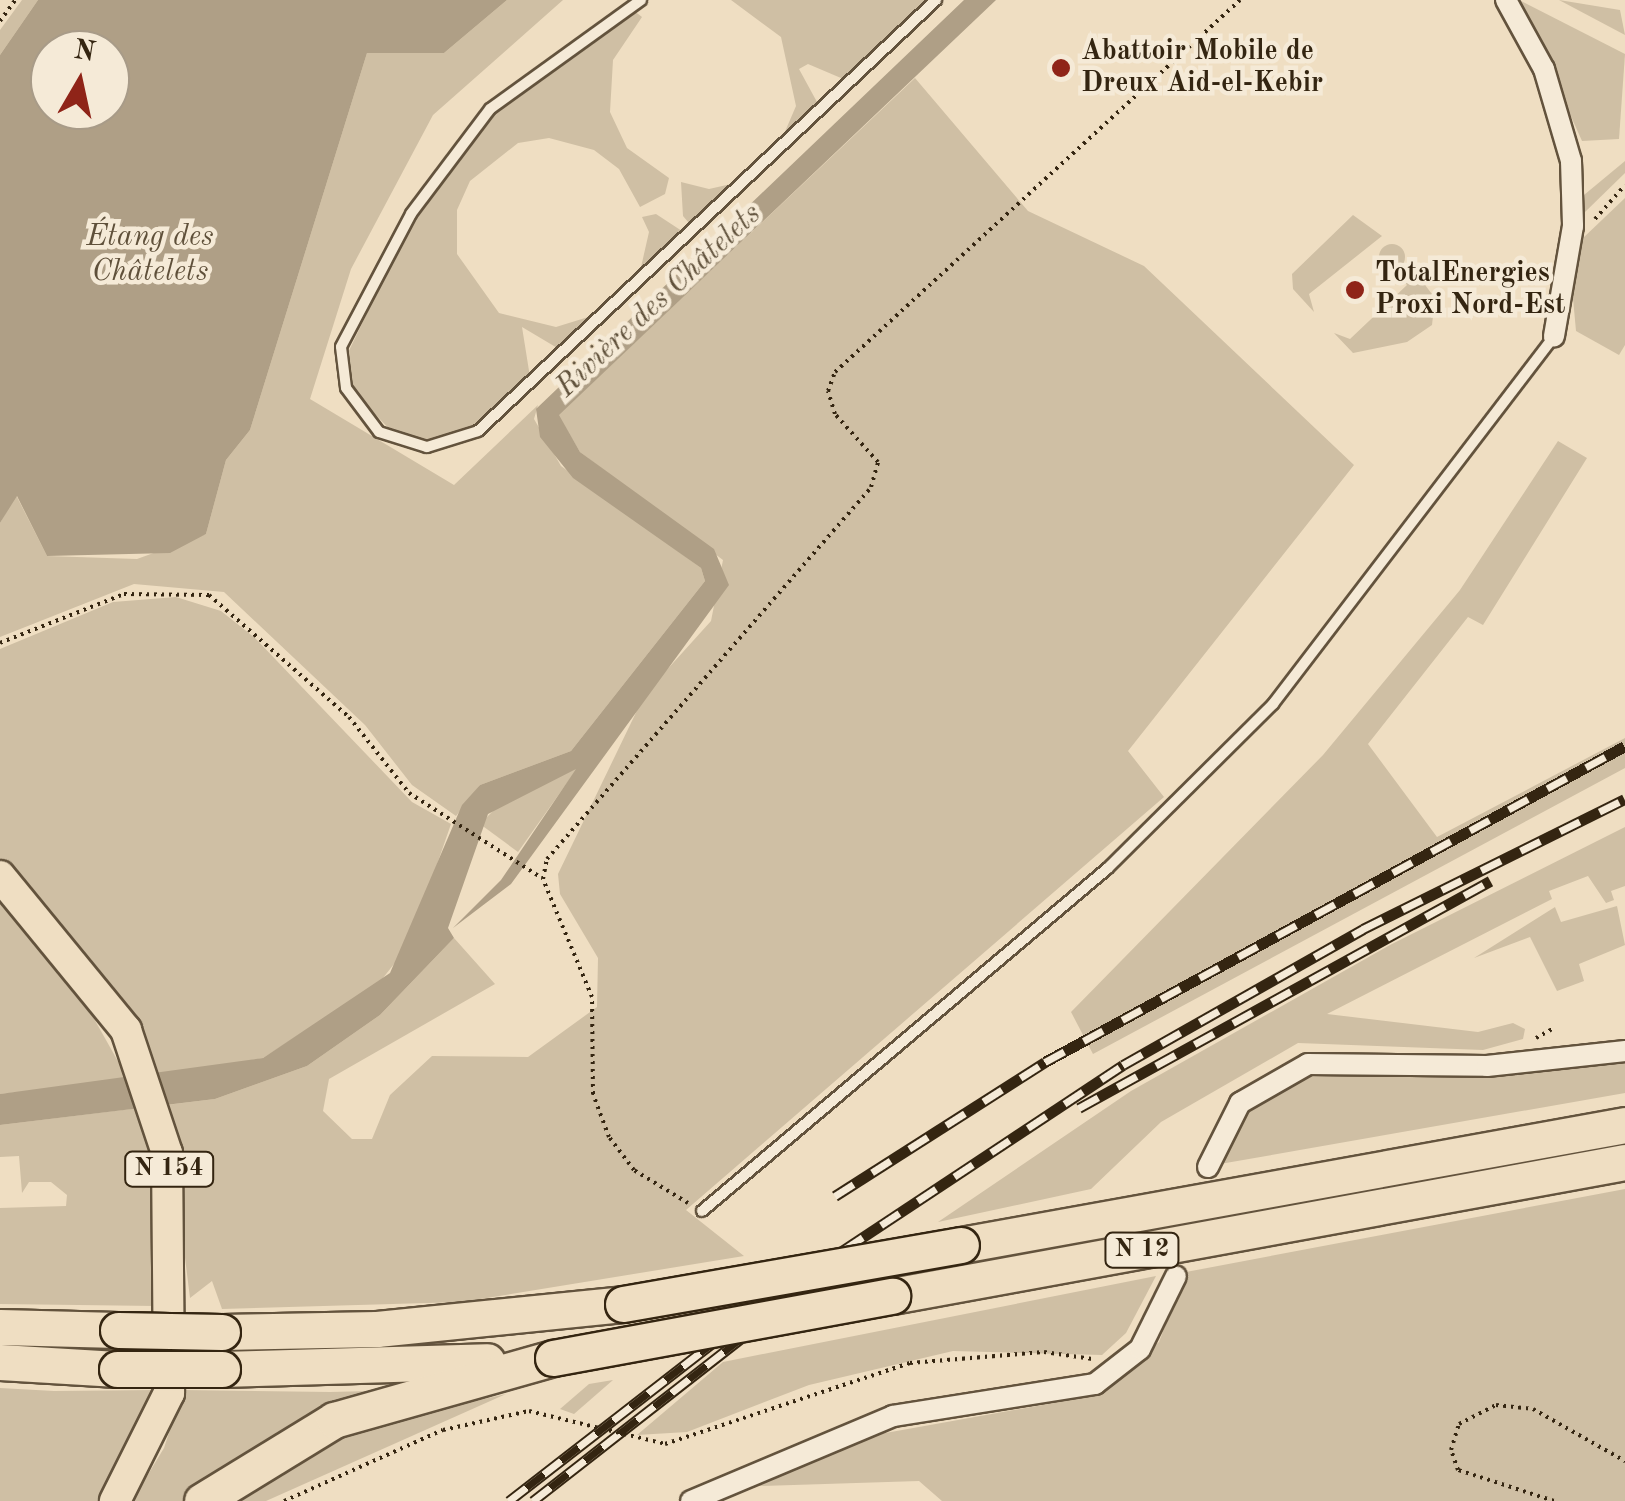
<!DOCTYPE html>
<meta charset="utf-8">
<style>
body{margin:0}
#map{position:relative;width:1625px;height:1501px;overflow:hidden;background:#efdec2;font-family:"Old Standard TT",serif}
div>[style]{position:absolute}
.green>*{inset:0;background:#cfbfa4}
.round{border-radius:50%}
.water>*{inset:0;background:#af9f86}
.path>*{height:4px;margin-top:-2px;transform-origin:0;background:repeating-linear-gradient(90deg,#342511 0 2.5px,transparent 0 7.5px)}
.roads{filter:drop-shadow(2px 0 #63533d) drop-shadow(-2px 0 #63533d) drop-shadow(0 2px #63533d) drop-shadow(0 -2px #63533d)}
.lane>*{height:10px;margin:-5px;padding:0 5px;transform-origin:5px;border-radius:5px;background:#f5ead7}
.street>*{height:20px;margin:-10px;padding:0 10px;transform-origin:10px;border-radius:10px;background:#f5ead7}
.primary>*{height:30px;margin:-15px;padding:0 15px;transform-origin:15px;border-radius:15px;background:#efdec2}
.highway>*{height:35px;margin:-17.5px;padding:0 17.5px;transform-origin:17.5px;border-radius:17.5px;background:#efdec2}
.rail>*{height:11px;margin-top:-5.5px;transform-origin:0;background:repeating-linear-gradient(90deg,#f5ead7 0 22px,#342511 0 44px);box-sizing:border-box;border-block:2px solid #342511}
.path-bridge>*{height:4px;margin-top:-2px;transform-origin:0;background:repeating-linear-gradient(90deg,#342511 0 2.5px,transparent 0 7.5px)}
.bridges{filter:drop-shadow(2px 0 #342511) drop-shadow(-2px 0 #342511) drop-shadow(0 2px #342511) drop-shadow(0 -2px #342511)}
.highway-bridge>*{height:35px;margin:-17.5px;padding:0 17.5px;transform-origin:17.5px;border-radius:17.5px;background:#efdec2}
.dots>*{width:28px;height:28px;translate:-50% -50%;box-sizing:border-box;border:5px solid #f5ead7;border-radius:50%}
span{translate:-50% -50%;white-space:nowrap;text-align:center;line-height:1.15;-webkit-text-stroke:9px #f5ead7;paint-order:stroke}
.shield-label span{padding:2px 8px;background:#f5ead7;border:2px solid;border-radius:8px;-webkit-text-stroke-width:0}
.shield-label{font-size:25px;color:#342511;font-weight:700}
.poi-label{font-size:28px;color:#342511;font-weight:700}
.left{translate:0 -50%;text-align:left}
.water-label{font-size:30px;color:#5f503a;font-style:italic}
.north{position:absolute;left:30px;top:30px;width:100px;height:100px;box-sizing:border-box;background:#f5ead7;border:2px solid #a89b88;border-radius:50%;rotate:9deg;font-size:28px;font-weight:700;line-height:40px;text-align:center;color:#342511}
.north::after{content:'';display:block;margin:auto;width:35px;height:45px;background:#8f2418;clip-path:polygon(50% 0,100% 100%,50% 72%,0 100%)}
</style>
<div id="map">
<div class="green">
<div style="clip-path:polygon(22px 0,38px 0,0 55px,0 30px)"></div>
<div style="clip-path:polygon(507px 0,563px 0,433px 115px,351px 269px,310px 399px,454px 485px,538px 405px,534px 419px,561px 466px,701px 568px,705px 581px,571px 751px,480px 785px,456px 816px,412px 785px,365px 725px,224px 592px,134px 584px,0 637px,0 523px,16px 495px,47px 556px,137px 559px,206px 534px,226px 460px,250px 430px,367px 53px,444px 53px)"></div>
<div style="clip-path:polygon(731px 0,929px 0,848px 81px,808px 64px,799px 69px,817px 102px,811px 119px,695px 230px,683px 216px,681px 182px,709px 189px,740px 182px,778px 148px,796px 106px,781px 37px)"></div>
<div style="clip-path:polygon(1519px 0,1625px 54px,1619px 139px,1582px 141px)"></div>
<div style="clip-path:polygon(1559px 0,1620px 10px,1625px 35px)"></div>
<div style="clip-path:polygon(633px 10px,642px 17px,613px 60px,610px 112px,627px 148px,669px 178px,665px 194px,640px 207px,619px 169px,594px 150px,549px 138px,518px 143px,470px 181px,457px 210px,457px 254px,499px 313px,556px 327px,598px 314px,639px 276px,649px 232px,642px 217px,656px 214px,688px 235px,559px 349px,522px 327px,530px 377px,475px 428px,423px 442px,395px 435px,353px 391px,344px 361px,412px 220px,501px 105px)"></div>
<div style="clip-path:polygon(915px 78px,1028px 211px,1144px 266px,1354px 465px,1128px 751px,1164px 797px,686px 1210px,744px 1256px,462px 1302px,222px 1309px,212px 1281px,190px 1298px,166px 1105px,215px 1099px,307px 1066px,380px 1015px,454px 938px,495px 984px,329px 1079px,323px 1111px,352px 1139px,372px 1139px,390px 1095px,432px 1056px,528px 1057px,597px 1007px,598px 958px,560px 894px,558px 874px,645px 694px,711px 621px,723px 560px,580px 452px,558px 415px)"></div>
<div style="clip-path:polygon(1625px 161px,1625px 173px,1584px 213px,1584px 195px)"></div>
<div style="clip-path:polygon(1625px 198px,1625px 345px,1619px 355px,1576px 331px,1573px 298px,1582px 239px)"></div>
<div style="clip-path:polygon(1353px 215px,1382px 236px,1309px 294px,1314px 312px,1293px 289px,1292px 274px)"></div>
<div class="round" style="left:1379px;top:244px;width:26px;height:26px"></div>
<div style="clip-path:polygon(1412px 268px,1435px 298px,1432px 325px,1407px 342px,1353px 353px,1334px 333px,1350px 339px,1407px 285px,1401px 278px)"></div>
<div style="clip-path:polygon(1558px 441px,1587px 458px,1483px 625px,1468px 617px,1368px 744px,1437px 837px,1625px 738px,1625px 768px,1093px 1054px,1071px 1012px,1323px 755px,1460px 590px)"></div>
<div style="clip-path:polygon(176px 597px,221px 611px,255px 638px,412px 802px,451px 824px,409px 945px,379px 983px,263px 1058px,157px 1078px,0 867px,0 649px,113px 602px)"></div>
<div style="clip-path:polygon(579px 766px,518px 852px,480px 824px,497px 807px)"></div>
<div style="clip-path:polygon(1625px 827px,1625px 886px,1611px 891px,1614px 900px,1606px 903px,1588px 876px,1549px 891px,1552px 899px,1327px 1014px,1478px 1032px,1513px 1023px,1525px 1029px,1523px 1039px,1483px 1050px,1298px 1043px,1161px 1122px,1091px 1189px,938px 1222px,1131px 1091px,1390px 945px)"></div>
<div style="clip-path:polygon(0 901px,83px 999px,129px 1081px,0 1094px)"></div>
<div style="clip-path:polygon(1617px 906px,1625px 945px,1579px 964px,1584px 981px,1557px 991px,1530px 937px,1474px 958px,1555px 907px,1561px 922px)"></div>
<div style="clip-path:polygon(1625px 1061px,1625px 1093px,1220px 1164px,1247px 1108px,1308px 1074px,1480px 1076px)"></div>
<div style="clip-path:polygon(139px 1108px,152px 1166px,156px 1306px,0 1304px,0 1208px,66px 1206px,67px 1195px,51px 1182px,29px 1182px,22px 1193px,19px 1156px,0 1157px,0 1125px)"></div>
<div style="clip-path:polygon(1625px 1189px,1625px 1501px,942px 1501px,919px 1481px,758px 1486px,863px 1437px,1093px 1396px,1159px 1342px,1186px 1272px)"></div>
<div style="clip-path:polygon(1156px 1276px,1126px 1333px,1102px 1355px,953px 1351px,809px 1385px,687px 1432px,637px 1435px,723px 1362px)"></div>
<div style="clip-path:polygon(613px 1380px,574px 1414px,560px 1409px,589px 1384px)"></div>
<div style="clip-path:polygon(0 1388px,54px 1391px,156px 1390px,97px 1501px,0 1501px)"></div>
<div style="clip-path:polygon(183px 1390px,330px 1392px,371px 1391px,188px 1501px,132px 1501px,164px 1448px)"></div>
<div style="clip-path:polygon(506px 1394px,266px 1501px,232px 1501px,362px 1427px)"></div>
</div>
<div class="water">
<div style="clip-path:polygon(evenodd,38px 0,507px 0,444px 53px,367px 53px,250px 430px,226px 460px,206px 534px,170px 553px,47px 556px,17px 496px,0 523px,0 55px,38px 0,110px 50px,110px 110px,50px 110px,50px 50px,110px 50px)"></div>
<div style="clip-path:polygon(964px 0,996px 0,559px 415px,580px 452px,714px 549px,729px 585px,511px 884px,453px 928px,501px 880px,576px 769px,488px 814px,448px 928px,454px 938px,380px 1015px,307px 1066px,215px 1099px,0 1125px,0 1094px,263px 1058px,390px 973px,462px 805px,480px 785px,571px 751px,705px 581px,701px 568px,573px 478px,540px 437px,536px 409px)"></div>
</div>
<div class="path">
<div style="left:0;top:21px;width:26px;rotate:-54deg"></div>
<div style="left:1595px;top:219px;width:45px;rotate:-48.6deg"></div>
<div style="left:0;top:643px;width:133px;rotate:-21.6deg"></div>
<div style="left:124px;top:594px;width:85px;rotate:0.7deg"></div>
<div style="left:209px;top:595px;width:186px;rotate:41.1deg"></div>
<div style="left:349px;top:717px;width:97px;rotate:51.7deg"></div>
<div style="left:409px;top:793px;width:158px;rotate:32.6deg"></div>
<div style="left:1536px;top:1038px;width:18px;rotate:-29deg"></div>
<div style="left:688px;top:1203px;width:63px;rotate:-148.6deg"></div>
<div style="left:634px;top:1170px;width:41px;rotate:-127.1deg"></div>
<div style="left:609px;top:1137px;width:46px;rotate:-110.4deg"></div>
<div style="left:593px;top:1094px;width:97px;rotate:-90.6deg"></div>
<div style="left:592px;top:997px;width:128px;rotate:-112.6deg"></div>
<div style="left:543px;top:879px;width:20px;rotate:-79deg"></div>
<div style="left:547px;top:859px;width:493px;rotate:-48.9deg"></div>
<div style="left:871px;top:487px;width:26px;rotate:-74deg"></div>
<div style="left:878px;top:462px;width:64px;rotate:-131.9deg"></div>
<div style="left:835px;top:414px;width:24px;rotate:-107deg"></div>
<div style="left:828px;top:391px;width:20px;rotate:-70deg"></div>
<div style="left:835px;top:372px;width:550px;rotate:-42.57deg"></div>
<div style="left:665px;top:1444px;width:258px;rotate:-18.3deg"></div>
<div style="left:910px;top:1363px;width:134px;rotate:-4.7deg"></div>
<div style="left:1044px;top:1352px;width:49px;rotate:8.3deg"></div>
<div style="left:284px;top:1501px;width:174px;rotate:-24.1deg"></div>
<div style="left:1554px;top:1501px;width:101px;rotate:-162.1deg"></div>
<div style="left:1458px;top:1470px;width:21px;rotate:-109deg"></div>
<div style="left:1451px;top:1450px;width:27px;rotate:-73deg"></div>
<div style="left:1459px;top:1424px;width:42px;rotate:-27.2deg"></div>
<div style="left:1496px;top:1405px;width:37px;rotate:6deg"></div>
<div style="left:1533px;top:1409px;width:106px;rotate:29.5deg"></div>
</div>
<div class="roads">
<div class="lane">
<div style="left:641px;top:0;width:186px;rotate:144.2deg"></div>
<div style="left:490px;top:109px;width:131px;rotate:127deg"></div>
<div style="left:411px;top:214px;width:150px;rotate:117.8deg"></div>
<div style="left:341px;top:347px;width:41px;rotate:83deg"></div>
<div style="left:346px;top:388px;width:55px;rotate:53.1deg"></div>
<div style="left:379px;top:432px;width:50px;rotate:17.4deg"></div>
<div style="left:427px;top:447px;width:53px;rotate:-17.4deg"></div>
<div style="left:478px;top:431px;width:629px;rotate:-43.26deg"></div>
<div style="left:702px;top:1211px;width:531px;rotate:-40.19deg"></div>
<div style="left:1108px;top:868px;width:233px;rotate:-44.8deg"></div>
<div style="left:1273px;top:704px;width:463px;rotate:-52.6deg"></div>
</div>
<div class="street">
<div style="left:1506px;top:0;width:79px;rotate:61.2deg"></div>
<div style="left:1544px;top:69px;width:96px;rotate:73.6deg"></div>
<div style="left:1571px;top:161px;width:65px;rotate:88.2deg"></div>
<div style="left:1573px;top:226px;width:112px;rotate:99.8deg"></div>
<div style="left:1208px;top:1167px;width:72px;rotate:-63.4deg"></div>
<div style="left:1240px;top:1103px;width:78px;rotate:-29.8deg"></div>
<div style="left:1308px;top:1064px;width:179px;rotate:0.6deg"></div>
<div style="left:1487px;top:1066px;width:139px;rotate:-6.2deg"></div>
<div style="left:691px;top:1501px;width:219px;rotate:-22.8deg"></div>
<div style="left:893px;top:1416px;width:205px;rotate:-9deg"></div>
<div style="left:1095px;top:1384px;width:57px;rotate:-37.9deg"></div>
<div style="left:1140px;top:1349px;width:81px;rotate:-63.7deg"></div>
</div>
<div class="primary">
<div style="left:0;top:876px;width:199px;rotate:50.7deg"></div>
<div style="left:126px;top:1030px;width:130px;rotate:71.6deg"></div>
<div style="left:167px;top:1153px;width:240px;rotate:89.5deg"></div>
<div style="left:169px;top:1393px;width:121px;rotate:116.6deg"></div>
</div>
<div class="highway">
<div style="left:961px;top:1245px;width:675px;rotate:-10.24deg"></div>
<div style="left:892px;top:1296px;width:745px;rotate:-10.36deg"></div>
<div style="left:0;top:1327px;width:118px;rotate:1.5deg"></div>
<div style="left:222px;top:1332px;width:155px;rotate:-1.1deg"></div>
<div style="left:377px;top:1329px;width:247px;rotate:-5.8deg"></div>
<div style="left:0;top:1362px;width:117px;rotate:3.4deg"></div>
<div style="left:222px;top:1369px;width:265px;rotate:-1.7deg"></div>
<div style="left:202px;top:1501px;width:155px;rotate:-31.5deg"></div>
<div style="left:334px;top:1420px;width:228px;rotate:-15.8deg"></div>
</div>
</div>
<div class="rail">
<div style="left:1079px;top:1108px;width:470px;rotate:-28.9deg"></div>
<div style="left:835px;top:1196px;width:249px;rotate:-32.5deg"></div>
<div style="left:1045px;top:1062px;width:660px;rotate:-28.58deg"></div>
<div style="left:509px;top:1501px;width:331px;rotate:-37.8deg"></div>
<div style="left:771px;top:1298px;width:422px;rotate:-33.5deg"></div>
<div style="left:1123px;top:1065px;width:276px;rotate:-29.5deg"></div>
<div style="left:1363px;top:929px;width:292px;rotate:-26.4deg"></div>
<div style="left:533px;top:1501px;width:263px;rotate:-38deg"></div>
</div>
<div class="path-bridge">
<div style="left:443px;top:1430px;width:88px;rotate:-12.5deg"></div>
<div style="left:529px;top:1411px;width:140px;rotate:13.6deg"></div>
</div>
<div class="bridges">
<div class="highway-bridge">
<div style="left:623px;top:1304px;width:343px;rotate:-9.9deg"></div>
<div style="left:118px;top:1330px;width:104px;rotate:1.1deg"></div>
<div style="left:553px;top:1358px;width:345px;rotate:-10.4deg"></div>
<div style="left:117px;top:1369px;width:105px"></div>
</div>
</div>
<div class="dots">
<div style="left:1061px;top:68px;background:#8f2418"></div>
<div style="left:1355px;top:290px;background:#8f2418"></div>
</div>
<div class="shield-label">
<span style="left:169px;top:1169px">N 154</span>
<span style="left:1142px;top:1250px">N 12</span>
</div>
<div class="poi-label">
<span class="left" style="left:1081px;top:68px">Abattoir Mobile de<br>Dreux Aid-el-Kebir</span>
<span class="left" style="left:1375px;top:290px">TotalEnergies<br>Proxi Nord-Est</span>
</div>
<div class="water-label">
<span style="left:150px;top:254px">Étang des<br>Châtelets</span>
<span style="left:659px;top:301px;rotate:-43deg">Rivière des Châtelets</span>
</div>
<div class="north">N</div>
</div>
